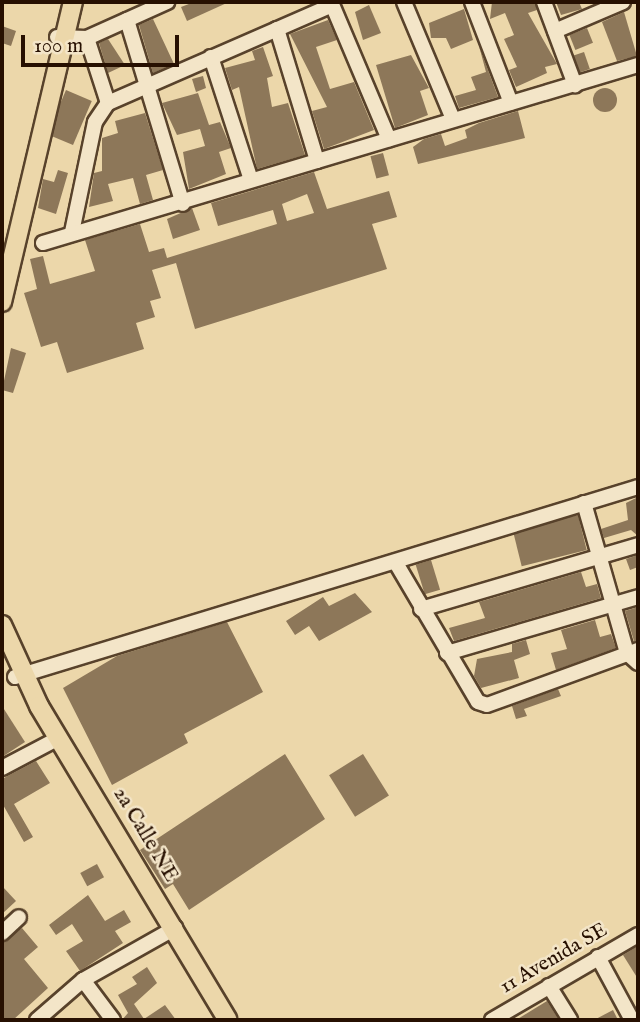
<!DOCTYPE html>
<style>
body{margin:0}
#map{position:relative;width:640px;height:1022px;overflow:hidden;background:#ecd7aa;font-family:"IM FELL English",serif}
div>[style]{position:absolute}
.building>*{inset:0;background:#8d7759;transform-origin:0 0}
.round{border-radius:50%}
.roads{filter:drop-shadow(2px 0 #58422b) drop-shadow(-2px 0 #58422b) drop-shadow(0 2px #58422b) drop-shadow(0 -2px #58422b)}
.minor>*{height:14px;margin:-7px;padding:0 7px;transform-origin:7px;border-radius:7px;background:#f3e5c8}
.major>*{height:18px;margin:-9px;padding:0 9px;transform-origin:9px;border-radius:9px;background:#ecd7aa}
span{translate:-50% -50%;white-space:nowrap;text-align:center;line-height:1.15;-webkit-text-stroke:5px #f3e5c8;paint-order:stroke}
.street-label{font-size:21px;color:#271001}
.frame{position:absolute;inset:0;border:4px solid #271001;pointer-events:none}
.scale{position:absolute;left:21px;top:35px;width:158px;height:32px;box-sizing:border-box;border:4px solid #271001;border-top:0;padding-left:9px;font-size:21px;line-height:24px;white-space:nowrap;color:#271001;-webkit-text-stroke:5px #f3e5c8;paint-order:stroke}
</style>
<div id="map">
<div class="building">
<div style="clip-path:polygon(194px 2px,229px 2px,187px 21px,181px 7px)"></div>
<div style="clip-path:polygon(492px 2px,535px 2px,537px 10px,528px 13px,557px 64px,545px 67px,547px 73px,516px 87px,509px 70px,517px 67px,504px 39px,514px 35px,505px 13px,490px 19px)"></div>
<div style="clip-path:polygon(556px 2px,579px 2px,582px 9px,561px 15px)"></div>
<div style="clip-path:polygon(369px 5px,381px 33px,363px 40px,355px 12px)"></div>
<div style="clip-path:polygon(464px 9px,473px 40px,451px 49px,446px 38px,431px 38px,429px 23px)"></div>
<div style="clip-path:polygon(624px 12px,637px 56px,617px 61px,602px 22px)"></div>
<div style="clip-path:polygon(153px 19px,174px 64px,153px 73px,139px 25px)"></div>
<div style="clip-path:polygon(328px 20px,337px 40px,316px 47px,330px 89px,354px 82px,374px 130px,324px 149px,312px 111px,327px 107px,290px 34px)"></div>
<div style="clip-path:polygon(2px 26px,16px 31px,11px 46px,2px 43px)"></div>
<div style="left:587px;top:28px;width:16px;height:19px;rotate:68deg"></div>
<div style="clip-path:polygon(108px 39px,125px 65px,108px 73px,99px 43px)"></div>
<div style="clip-path:polygon(479px 46px,498px 97px,459px 108px,455px 96px,476px 90px,471px 77px,486px 72px)"></div>
<div style="clip-path:polygon(263px 47px,273px 76px,267px 78px,272px 107px,288px 103px,305px 155px,257px 169px,239px 87px,232px 90px,225px 68px,255px 60px,252px 51px)"></div>
<div style="left:584px;top:52px;width:18px;height:11px;rotate:71deg"></div>
<div style="clip-path:polygon(411px 55px,429px 88px,420px 91px,428px 115px,395px 128px,376px 65px)"></div>
<div style="clip-path:polygon(203px 76px,206px 88px,196px 92px,192px 79px)"></div>
<div class="round" style="left:593px;top:88px;width:24px;height:24px"></div>
<div style="left:66px;top:90px;width:28px;height:48px;rotate:23deg"></div>
<div style="clip-path:polygon(198px 93px,209px 125px,220px 122px,231px 148px,219px 152px,226px 174px,189px 189px,183px 152px,205px 146px,200px 129px,177px 135px,162px 103px)"></div>
<div style="clip-path:polygon(518px 111px,525px 138px,418px 164px,413px 147px,424px 139px,441px 134px,445px 146px,467px 138px,465px 130px,479px 123px)"></div>
<div style="clip-path:polygon(145px 113px,163px 170px,146px 175px,153px 200px,140px 204px,133px 178px,108px 184px,113px 201px,89px 207px,94px 173px,102px 171px,102px 138px,118px 133px,115px 121px)"></div>
<div style="left:383px;top:153px;width:23px;height:13px;rotate:75deg"></div>
<div style="clip-path:polygon(58px 170px,68px 173px,56px 214px,38px 208px,43px 179px,54px 182px)"></div>
<div style="clip-path:polygon(evenodd,314px 172px,327px 209px,389px 191px,397px 217px,372px 224px,387px 269px,195px 329px,176px 263px,152px 270px,161px 298px,150px 301px,155px 317px,136px 323px,144px 349px,67px 373px,57px 342px,41px 347px,24px 293px,37px 289px,30px 259px,43px 256px,50px 284px,95px 271px,85px 240px,140px 224px,149px 252px,164px 248px,167px 258px,277px 224px,273px 210px,218px 226px,211px 203px,314px 172px,307px 194px,314px 213px,287px 221px,282px 204px,307px 194px)"></div>
<div style="clip-path:polygon(192px 208px,200px 230px,173px 239px,167px 219px)"></div>
<div style="clip-path:polygon(11px 348px,26px 353px,13px 393px,2px 390px)"></div>
<div style="clip-path:polygon(638px 497px,638px 536px,631px 530px,604px 538px,601px 529px,628px 520px,626px 503px)"></div>
<div style="left:578px;top:515px;width:36px;height:67px;rotate:76deg"></div>
<div style="clip-path:polygon(638px 555px,638px 567px,630px 570px,626px 559px)"></div>
<div style="left:431px;top:560px;width:31px;height:16px;rotate:73deg"></div>
<div style="clip-path:polygon(581px 572px,586px 587px,597px 584px,601px 598px,454px 641px,449px 628px,485px 618px,479px 602px)"></div>
<div style="clip-path:polygon(355px 593px,372px 612px,319px 641px,309px 626px,295px 635px,286px 621px,323px 597px,329px 606px)"></div>
<div style="clip-path:polygon(638px 607px,638px 641px,634px 641px,625px 611px)"></div>
<div style="clip-path:polygon(595px 620px,600px 637px,611px 634px,616px 648px,556px 670px,551px 653px,567px 649px,561px 630px)"></div>
<div style="clip-path:polygon(227px 622px,263px 692px,184px 734px,188px 743px,112px 785px,63px 688px,117px 656px)"></div>
<div style="clip-path:polygon(526px 640px,530px 654px,514px 660px,519px 678px,481px 688px,474px 676px,477px 659px,512px 652px,512px 644px)"></div>
<div style="clip-path:polygon(558px 689px,561px 696px,524px 709px,527px 716px,516px 719px,512px 706px)"></div>
<div style="clip-path:polygon(2px 706px,25px 742px,2px 757px)"></div>
<div style="clip-path:polygon(285px 754px,325px 819px,189px 910px,173px 884px,165px 889px,140px 850px)"></div>
<div style="left:363px;top:754px;width:49px;height:40px;rotate:58deg"></div>
<div style="clip-path:polygon(36px 761px,50px 783px,14px 804px,33px 837px,24px 842px,2px 803px,2px 779px)"></div>
<div style="left:97px;top:864px;width:15px;height:19px;rotate:62deg"></div>
<div style="clip-path:polygon(2px 886px,16px 901px,2px 914px)"></div>
<div style="clip-path:polygon(88px 895px,105px 921px,124px 910px,131px 922px,115px 931px,123px 943px,80px 971px,66px 951px,83px 941px,72px 924px,56px 935px,49px 925px)"></div>
<div style="clip-path:polygon(22px 928px,38px 947px,24px 959px,48px 988px,13px 1020px,2px 1020px,2px 942px)"></div>
<div style="clip-path:polygon(638px 946px,638px 979px,623px 955px)"></div>
<div style="clip-path:polygon(147px 967px,157px 983px,134px 1004px,144px 1019px,165px 1005px,176px 1020px,122px 1020px,128px 1013px,118px 995px,137px 984px,132px 977px)"></div>
<div style="clip-path:polygon(547px 1001px,559px 1020px,516px 1020px)"></div>
<div style="clip-path:polygon(613px 1010px,618px 1020px,594px 1020px)"></div>
</div>
<div class="roads">
<div class="minor">
<div style="left:331px;top:2px;width:149px;rotate:67.1deg"></div>
<div style="left:404px;top:2px;width:127px;rotate:67.3deg"></div>
<div style="left:472px;top:2px;width:108px;rotate:68.9deg"></div>
<div style="left:544px;top:2px;width:89px;rotate:69.5deg"></div>
<div style="left:127px;top:20px;width:192px;rotate:73.1deg"></div>
<div style="left:277px;top:29px;width:138px;rotate:73.1deg"></div>
<div style="left:555px;top:31px;width:74px;rotate:-23.1deg"></div>
<div style="left:57px;top:37px;width:30px;rotate:2deg"></div>
<div style="left:87px;top:38px;width:88px;rotate:-24.2deg"></div>
<div style="left:211px;top:57px;width:129px;rotate:72deg"></div>
<div style="left:108px;top:103px;width:244px;rotate:-23.6deg"></div>
<div style="left:72px;top:232px;width:112px;rotate:-78.2deg"></div>
<div style="left:95px;top:122px;width:23px;rotate:-56deg"></div>
<div style="left:108px;top:103px;width:68px;rotate:-107.9deg"></div>
<div style="left:43px;top:243px;width:621px;rotate:-16.66deg"></div>
<div style="left:584px;top:503px;width:156px;rotate:74deg"></div>
<div style="left:627px;top:653px;width:15px;rotate:42deg"></div>
<div style="left:396px;top:563px;width:161px;rotate:59.5deg"></div>
<div style="left:478px;top:702px;width:9px;rotate:18deg"></div>
<div style="left:487px;top:705px;width:161px;rotate:-20deg"></div>
<div style="left:421px;top:609px;width:226px;rotate:-16.4deg"></div>
<div style="left:447px;top:653px;width:199px;rotate:-16.3deg"></div>
<div style="left:15px;top:677px;width:651px;rotate:-16.96deg"></div>
<div style="left:2px;top:768px;width:64px;rotate:-27.8deg"></div>
<div style="left:2px;top:933px;width:23px;rotate:-43deg"></div>
<div style="left:598px;top:957px;width:72px;rotate:61.6deg"></div>
<div style="left:83px;top:980px;width:50px;rotate:53.1deg"></div>
<div style="left:549px;top:986px;width:40px;rotate:58deg"></div>
<div style="left:37px;top:1020px;width:61px;rotate:-41deg"></div>
<div style="left:83px;top:980px;width:106px;rotate:-29.5deg"></div>
<div style="left:492px;top:1020px;width:169px;rotate:-30.2deg"></div>
</div>
<div class="major">
<div style="left:2px;top:302px;width:308px;rotate:-76.7deg"></div>
<div style="left:2px;top:625px;width:89px;rotate:65.4deg"></div>
<div style="left:39px;top:706px;width:366px;rotate:59deg"></div>
</div>
</div>
<div class="street-label">
<span style="left:145px;top:835px;rotate:59deg">2a Calle NE</span>
<span style="left:554px;top:959px;rotate:-30deg">11 Avenida SE</span>
</div>
<div class="frame"></div>
<div class="scale">100 m</div>
</div>
